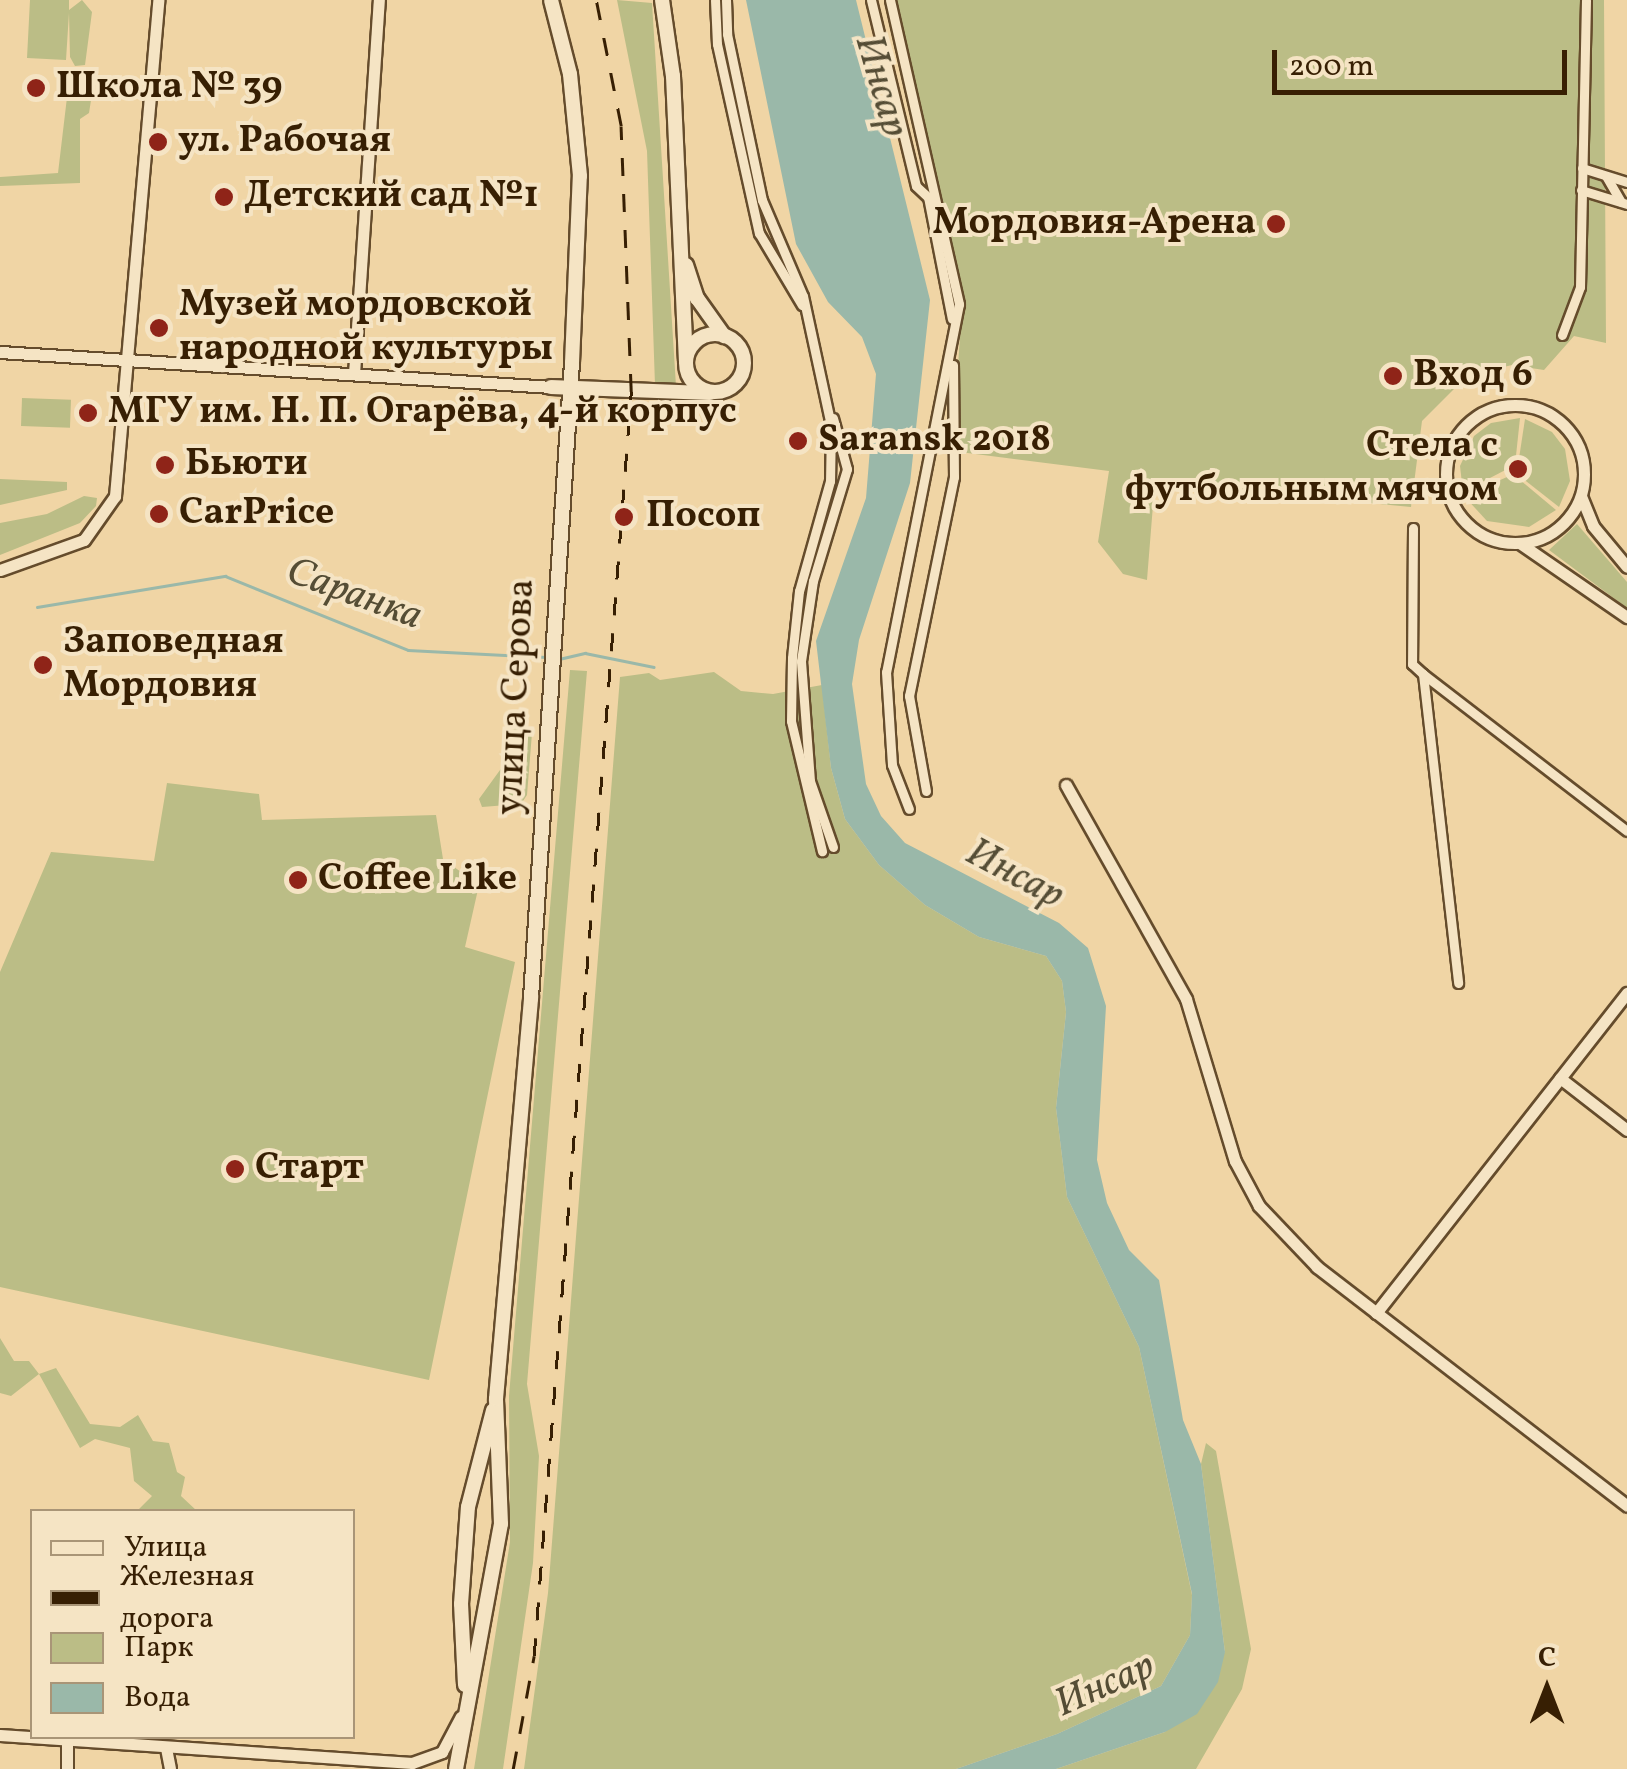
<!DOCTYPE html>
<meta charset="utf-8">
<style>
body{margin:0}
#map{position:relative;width:1627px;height:1769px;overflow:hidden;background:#f0d5a5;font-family:Vollkorn,serif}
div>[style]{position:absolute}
.green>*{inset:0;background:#bbbd86;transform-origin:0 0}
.water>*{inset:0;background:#9ab8a9}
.stream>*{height:2.5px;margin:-1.25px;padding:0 1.25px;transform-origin:1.25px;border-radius:1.25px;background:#9ab8a9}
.roads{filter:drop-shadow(2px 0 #654c2c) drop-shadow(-2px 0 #654c2c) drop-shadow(0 2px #654c2c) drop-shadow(0 -2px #654c2c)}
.pedestrian>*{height:9px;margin:-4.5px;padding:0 4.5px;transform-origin:4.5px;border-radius:4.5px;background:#f5e4c4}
.minor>*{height:11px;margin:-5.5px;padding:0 5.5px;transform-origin:5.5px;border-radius:5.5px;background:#f5e4c4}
.minor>.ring{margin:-5.5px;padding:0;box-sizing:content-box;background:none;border:11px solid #f5e4c4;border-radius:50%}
.tertiary>*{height:14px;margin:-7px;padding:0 7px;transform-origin:7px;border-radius:7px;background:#f5e4c4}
.tertiary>.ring{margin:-7px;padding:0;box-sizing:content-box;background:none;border:14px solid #f5e4c4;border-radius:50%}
.rail>*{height:2.5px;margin-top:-1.25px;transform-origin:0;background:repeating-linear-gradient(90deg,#371f03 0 18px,transparent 0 36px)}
.dots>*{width:28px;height:28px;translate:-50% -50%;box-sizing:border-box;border:5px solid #f5e4c4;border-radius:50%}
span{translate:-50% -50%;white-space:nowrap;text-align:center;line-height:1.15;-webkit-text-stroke:8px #f5e4c4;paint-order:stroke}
.poi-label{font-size:38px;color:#371f03;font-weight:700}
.left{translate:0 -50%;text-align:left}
.right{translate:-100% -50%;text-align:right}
.street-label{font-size:38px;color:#371f03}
.water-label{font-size:40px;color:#554d35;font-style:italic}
.legend{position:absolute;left:30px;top:1509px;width:325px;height:230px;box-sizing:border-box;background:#f5e4c4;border:2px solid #a99577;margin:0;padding:12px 18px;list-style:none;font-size:30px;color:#371f03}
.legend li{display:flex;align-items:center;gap:20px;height:50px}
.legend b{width:50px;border:2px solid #a99577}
.north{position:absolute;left:1497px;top:1639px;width:100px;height:100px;-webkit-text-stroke:8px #f5e4c4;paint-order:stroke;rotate:0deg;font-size:28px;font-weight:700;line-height:40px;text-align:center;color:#371f03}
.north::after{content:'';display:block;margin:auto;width:35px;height:45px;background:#371f03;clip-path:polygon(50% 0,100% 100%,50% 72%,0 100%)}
.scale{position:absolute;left:1272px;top:50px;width:295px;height:45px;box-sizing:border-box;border:5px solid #371f03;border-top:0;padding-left:12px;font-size:30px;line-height:35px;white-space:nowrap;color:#371f03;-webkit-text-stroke:8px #f5e4c4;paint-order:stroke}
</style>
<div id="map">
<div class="green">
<div style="clip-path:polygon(30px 0,69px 0,69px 10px,82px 0,92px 12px,85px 65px,75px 66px,70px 57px,69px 13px,66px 60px,27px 58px)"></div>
<div style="clip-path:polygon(617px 0,652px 3px,676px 386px,655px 385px,647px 151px)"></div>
<div style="clip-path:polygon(894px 0,1604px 0,1606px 343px,1574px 336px,1544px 370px,1512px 365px,1467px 376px,1422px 421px,1411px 507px,1235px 490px,1194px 478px,1155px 480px,1147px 580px,1123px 574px,1098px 542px,1109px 471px,952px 451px,963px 294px)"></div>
<div style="clip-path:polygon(70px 72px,79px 72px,92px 94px,89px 113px,80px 119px,80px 183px,0 186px,0 177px,58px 173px)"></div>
<div style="left:22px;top:398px;width:49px;height:28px;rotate:2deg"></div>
<div style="clip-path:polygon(1520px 418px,1515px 465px,1463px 492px,1460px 466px,1474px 436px,1491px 423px)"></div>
<div style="clip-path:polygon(1525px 419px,1552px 432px,1565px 449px,1570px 481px,1559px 507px,1522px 478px,1518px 465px)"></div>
<div style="clip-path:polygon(1507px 477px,1520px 480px,1556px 510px,1529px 527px,1487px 521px,1464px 496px)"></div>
<div style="clip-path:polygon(0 479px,67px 482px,67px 490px,0 505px)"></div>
<div style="clip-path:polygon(84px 496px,97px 498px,96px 506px,80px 523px,0 555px,0 523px,47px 514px)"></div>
<div style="clip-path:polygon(1577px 524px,1627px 582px,1627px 608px,1549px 550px)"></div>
<div style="clip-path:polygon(570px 670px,587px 671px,527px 1384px,539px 1456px,533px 1563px,503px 1769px,474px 1769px,510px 1542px,509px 1396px)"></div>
<div style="clip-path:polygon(714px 672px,741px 691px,773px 694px,822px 685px,831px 768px,845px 819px,879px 865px,925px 905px,979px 937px,1046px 956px,1062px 981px,1066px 1012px,1056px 1108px,1067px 1197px,1139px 1347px,1192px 1595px,1190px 1635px,1161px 1686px,1057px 1734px,956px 1769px,524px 1769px,548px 1593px,620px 677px,649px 673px,660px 680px)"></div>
<div style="clip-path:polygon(517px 712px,532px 733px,527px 795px,521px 804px,482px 807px,479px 799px,508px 759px)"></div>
<div style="clip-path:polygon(167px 783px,259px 794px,262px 820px,436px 815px,443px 859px,479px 885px,465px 947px,515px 962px,429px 1380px,0 1287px,0 972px,51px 852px,154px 861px)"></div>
<div style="clip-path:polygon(0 1338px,14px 1361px,29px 1361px,39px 1374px,56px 1368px,90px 1424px,120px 1427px,138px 1415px,153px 1441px,169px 1443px,177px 1472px,185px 1477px,181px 1496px,197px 1511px,137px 1511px,152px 1496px,134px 1481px,130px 1448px,95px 1439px,80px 1448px,39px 1374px,11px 1396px,0 1393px)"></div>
<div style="clip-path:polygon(1206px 1443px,1216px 1451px,1251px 1649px,1242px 1689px,1196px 1769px,1056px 1769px,1165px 1732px,1225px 1652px,1201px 1464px)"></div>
</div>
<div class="water">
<div style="clip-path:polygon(746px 0,856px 0,930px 300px,910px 483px,859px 640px,852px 684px,866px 784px,881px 816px,905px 843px,1059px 923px,1088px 948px,1106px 1006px,1097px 1160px,1107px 1203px,1129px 1250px,1159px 1280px,1183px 1420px,1201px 1464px,1225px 1652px,1218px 1682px,1197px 1714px,1165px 1732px,1056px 1769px,956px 1769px,1057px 1734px,1161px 1686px,1190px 1635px,1192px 1594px,1139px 1347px,1067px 1197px,1056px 1108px,1066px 1012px,1062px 981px,1046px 956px,979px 937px,925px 905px,879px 865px,845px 819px,831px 768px,816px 641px,866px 498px,876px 374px,862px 337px,828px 302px,796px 244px)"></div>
</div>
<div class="stream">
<div style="left:37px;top:607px;width:191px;rotate:-9.4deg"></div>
<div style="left:225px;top:576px;width:197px;rotate:22deg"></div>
<div style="left:408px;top:650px;width:138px;rotate:2.9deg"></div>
<div style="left:559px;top:659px;width:27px;rotate:-13deg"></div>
<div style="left:585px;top:653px;width:70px;rotate:11.5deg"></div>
</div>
<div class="roads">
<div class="pedestrian">
<div style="left:715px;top:0;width:44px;rotate:87.4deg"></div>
<div style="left:717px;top:44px;width:194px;rotate:77.5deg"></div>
<div style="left:759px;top:233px;width:84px;rotate:59.2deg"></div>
<div style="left:726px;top:0;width:34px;rotate:88deg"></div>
<div style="left:727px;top:34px;width:170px;rotate:78.1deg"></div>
<div style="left:762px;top:200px;width:104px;rotate:66.9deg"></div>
<div style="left:803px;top:296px;width:133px;rotate:77.8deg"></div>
<div style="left:831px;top:426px;width:55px;rotate:91deg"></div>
<div style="left:830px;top:481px;width:114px;rotate:105.7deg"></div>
<div style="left:799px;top:591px;width:67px;rotate:96deg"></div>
<div style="left:792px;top:658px;width:63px;rotate:90.9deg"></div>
<div style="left:791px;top:721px;width:134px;rotate:76.6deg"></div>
<div style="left:871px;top:0;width:191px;rotate:76.4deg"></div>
<div style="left:916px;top:186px;width:16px;rotate:43deg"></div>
<div style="left:928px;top:197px;width:124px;rotate:78.9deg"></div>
<div style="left:890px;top:0;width:312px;rotate:77.2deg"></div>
<div style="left:959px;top:304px;width:375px;rotate:101.2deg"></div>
<div style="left:886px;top:672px;width:93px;rotate:86.3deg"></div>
<div style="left:892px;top:765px;width:47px;rotate:68.9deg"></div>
<div style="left:1582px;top:168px;width:47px;rotate:17.3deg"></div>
<div style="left:1606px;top:176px;width:30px;rotate:60deg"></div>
<div style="left:1581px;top:190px;width:48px;rotate:16.9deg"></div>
<div style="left:1562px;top:335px;width:51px;rotate:-69.4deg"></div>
<div style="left:1580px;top:287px;width:287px;rotate:-88.8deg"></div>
<div style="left:1413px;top:528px;width:136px;rotate:90.4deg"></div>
<div style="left:1412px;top:664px;width:15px;rotate:42deg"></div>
<div style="left:1423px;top:674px;width:311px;rotate:83.5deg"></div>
<div style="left:1423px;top:674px;width:257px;rotate:37.6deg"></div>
<div style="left:926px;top:791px;width:97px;rotate:-100.1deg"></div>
<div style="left:909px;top:696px;width:224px;rotate:-78.4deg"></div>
<div style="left:954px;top:477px;width:112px;rotate:-90.5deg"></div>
<div style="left:833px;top:847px;width:70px;rotate:-109.2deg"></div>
<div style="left:810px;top:781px;width:120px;rotate:-94.3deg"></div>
<div style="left:801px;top:661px;width:81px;rotate:-81.5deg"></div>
<div style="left:813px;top:581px;width:117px;rotate:-73.1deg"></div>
<div style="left:847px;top:469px;width:53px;rotate:-105.4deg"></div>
</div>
<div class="minor">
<div style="left:0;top:352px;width:552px;rotate:3.63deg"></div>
<div style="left:354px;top:374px;width:375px;rotate:-86.2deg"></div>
<div class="ring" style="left:1446px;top:405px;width:127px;height:127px"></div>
<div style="left:1581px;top:496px;width:32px;rotate:68deg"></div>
<div style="left:1593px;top:526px;width:53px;rotate:50.3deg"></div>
<div style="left:1521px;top:544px;width:129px;rotate:34.6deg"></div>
<div style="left:0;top:570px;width:89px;rotate:-19.7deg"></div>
<div style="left:84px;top:540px;width:54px;rotate:-54.8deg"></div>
<div style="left:115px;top:496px;width:498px;rotate:-85deg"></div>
<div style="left:1066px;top:785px;width:245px;rotate:60.7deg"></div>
<div style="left:1186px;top:999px;width:169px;rotate:73.2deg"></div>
<div style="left:1235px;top:1161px;width:51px;rotate:61.9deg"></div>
<div style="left:1259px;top:1206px;width:84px;rotate:46.4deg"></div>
<div style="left:1317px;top:1267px;width:391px;rotate:37.6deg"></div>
<div style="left:1560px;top:1078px;width:85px;rotate:37.8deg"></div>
<div style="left:1376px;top:1313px;width:407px;rotate:-51.9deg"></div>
<div style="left:0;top:1735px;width:413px;rotate:3.9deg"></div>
<div style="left:412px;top:1763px;width:32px;rotate:-20deg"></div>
<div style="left:442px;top:1752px;width:40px;rotate:-62deg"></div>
<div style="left:67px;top:1740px;width:29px;rotate:90deg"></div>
<div style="left:166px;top:1748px;width:21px;rotate:79deg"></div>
</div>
<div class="tertiary">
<div style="left:662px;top:0;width:77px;rotate:81.8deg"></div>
<div style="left:673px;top:76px;width:285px;rotate:87.4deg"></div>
<div style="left:686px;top:265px;width:35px;rotate:72deg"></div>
<div style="left:697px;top:298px;width:47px;rotate:54.6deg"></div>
<div class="ring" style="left:686px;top:334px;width:44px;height:44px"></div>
<div style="left:551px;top:387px;width:159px;rotate:2.2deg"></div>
<div style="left:465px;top:1685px;width:81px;rotate:-92.8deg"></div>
<div style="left:461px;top:1604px;width:97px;rotate:-85.9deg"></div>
<div style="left:468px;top:1507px;width:100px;rotate:-75.5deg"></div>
<div style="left:456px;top:1769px;width:249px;rotate:-79.6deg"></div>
<div style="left:501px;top:1524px;width:125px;rotate:-92.3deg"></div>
<div style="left:496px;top:1399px;width:403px;rotate:-85deg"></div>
<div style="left:531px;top:998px;width:636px;rotate:-86.31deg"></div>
<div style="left:572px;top:363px;width:187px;rotate:-87.6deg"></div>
<div style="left:580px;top:176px;width:102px;rotate:-95.6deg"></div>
<div style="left:570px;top:74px;width:76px;rotate:-104.4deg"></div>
</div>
</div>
<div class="rail">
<div style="left:513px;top:1769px;width:115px;rotate:-79.5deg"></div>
<div style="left:534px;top:1656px;width:1268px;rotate:-85.61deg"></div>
<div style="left:631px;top:392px;width:266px;rotate:-92.2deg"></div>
<div style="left:621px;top:126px;width:128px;rotate:-101.2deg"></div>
</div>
<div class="dots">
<div style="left:36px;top:88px;background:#8f2418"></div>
<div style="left:158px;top:142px;background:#8f2418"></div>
<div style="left:224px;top:197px;background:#8f2418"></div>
<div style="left:1276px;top:224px;background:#8f2418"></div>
<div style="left:159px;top:328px;background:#8f2418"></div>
<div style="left:1393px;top:376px;background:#8f2418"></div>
<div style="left:88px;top:413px;background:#8f2418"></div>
<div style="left:798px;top:441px;background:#8f2418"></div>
<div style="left:165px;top:465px;background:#8f2418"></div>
<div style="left:1518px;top:469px;background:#8f2418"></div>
<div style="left:159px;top:514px;background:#8f2418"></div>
<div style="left:624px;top:517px;background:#8f2418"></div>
<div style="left:43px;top:665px;background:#8f2418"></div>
<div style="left:298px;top:880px;background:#8f2418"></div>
<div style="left:235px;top:1169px;background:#8f2418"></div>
</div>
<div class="poi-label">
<span class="left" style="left:56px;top:88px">Школа № 39</span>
<span class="left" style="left:178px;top:142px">ул. Рабочая</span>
<span class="left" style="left:244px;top:197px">Детский сад №1</span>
<span class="right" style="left:1256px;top:224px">Мордовия-Арена</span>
<span class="left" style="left:179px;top:328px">Музей мордовской<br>народной культуры</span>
<span class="left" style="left:1413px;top:376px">Вход 6</span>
<span class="left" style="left:108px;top:413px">МГУ им. Н. П. Огарёва, 4-й корпус</span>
<span class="left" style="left:818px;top:441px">Saransk 2018</span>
<span class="right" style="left:1498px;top:469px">Стела с<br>футбольным мячом</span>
<span class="left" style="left:185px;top:465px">Бьюти</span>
<span class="left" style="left:179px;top:514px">CarPrice</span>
<span class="left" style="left:646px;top:517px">Посоп</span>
<span class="left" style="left:63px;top:665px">Заповедная<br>Мордовия</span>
<span class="left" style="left:318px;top:880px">Coffee Like</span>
<span class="left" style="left:255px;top:1169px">Старт</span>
</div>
<div class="street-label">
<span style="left:517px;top:697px;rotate:-87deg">улица Серова</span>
</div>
<div class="water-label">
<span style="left:880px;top:86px;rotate:74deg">Инсар</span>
<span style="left:354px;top:595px;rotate:20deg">Саранка</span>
<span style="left:1014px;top:875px;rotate:28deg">Инсар</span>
<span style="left:1105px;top:1686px;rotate:-24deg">Инсар</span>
</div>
<ul class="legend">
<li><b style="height:12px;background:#f5e4c4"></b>Улица</li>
<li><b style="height:12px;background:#371f03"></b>Железная дорога</li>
<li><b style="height:28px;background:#bbbd86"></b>Парк</li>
<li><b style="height:28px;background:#9ab8a9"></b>Вода</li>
</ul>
<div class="north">С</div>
<div class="scale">200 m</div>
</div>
